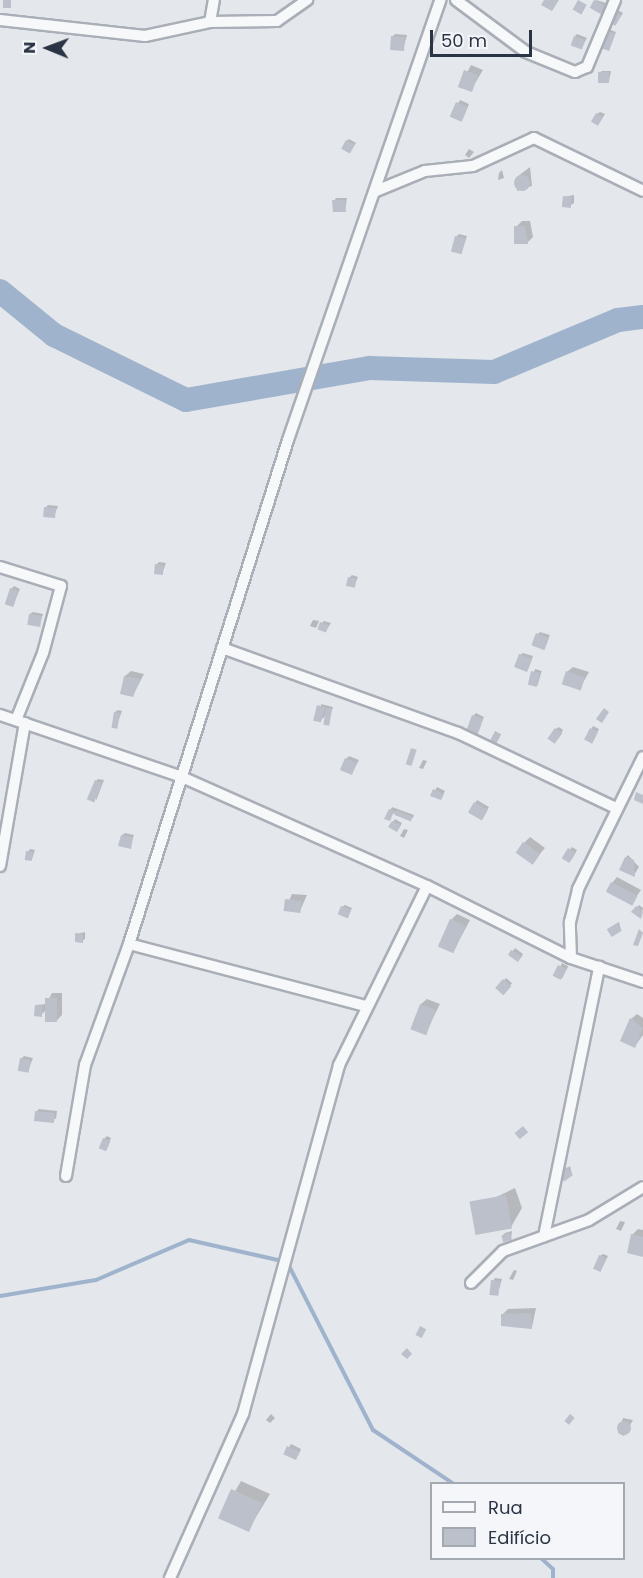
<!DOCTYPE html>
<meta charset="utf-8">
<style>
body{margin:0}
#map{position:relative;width:643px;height:1578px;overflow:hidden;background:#e4e7ec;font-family:Poppins,sans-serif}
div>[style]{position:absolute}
.shadow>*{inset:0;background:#0003;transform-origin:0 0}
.stream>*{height:4px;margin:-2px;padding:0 2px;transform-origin:2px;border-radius:2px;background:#9fb4cc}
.river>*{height:24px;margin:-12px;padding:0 12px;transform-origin:12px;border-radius:12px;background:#9fb4cc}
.building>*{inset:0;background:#bbc0ca;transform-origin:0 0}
.round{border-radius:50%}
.roads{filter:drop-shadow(2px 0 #a9aeb7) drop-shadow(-2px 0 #a9aeb7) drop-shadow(0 2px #a9aeb7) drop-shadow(0 -2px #a9aeb7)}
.street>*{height:10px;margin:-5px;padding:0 5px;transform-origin:5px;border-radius:5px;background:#f7f8fa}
span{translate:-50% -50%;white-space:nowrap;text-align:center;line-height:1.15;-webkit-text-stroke:6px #f4f6f9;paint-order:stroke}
.legend{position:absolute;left:430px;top:1482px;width:195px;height:78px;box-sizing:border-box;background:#f4f6f9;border:2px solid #a4a8b1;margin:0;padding:8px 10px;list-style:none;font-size:18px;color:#2b3445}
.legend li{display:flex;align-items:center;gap:12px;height:30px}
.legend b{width:30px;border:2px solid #a4a8b1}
.north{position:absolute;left:18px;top:18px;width:60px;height:60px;-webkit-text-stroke:4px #f4f6f9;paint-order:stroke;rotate:271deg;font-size:16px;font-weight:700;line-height:24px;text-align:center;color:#2b3445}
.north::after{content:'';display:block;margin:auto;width:21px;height:27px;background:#2b3445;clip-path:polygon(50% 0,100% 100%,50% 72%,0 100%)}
.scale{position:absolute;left:430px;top:30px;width:102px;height:27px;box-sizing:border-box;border:3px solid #2b3445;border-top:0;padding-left:8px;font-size:18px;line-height:21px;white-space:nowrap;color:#2b3445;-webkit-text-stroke:4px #f4f6f9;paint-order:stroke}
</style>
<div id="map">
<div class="shadow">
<div style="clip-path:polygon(596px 0,606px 3px,602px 10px,592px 8px)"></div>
<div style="clip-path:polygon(616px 9px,623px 13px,616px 24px,614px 12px)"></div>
<div style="clip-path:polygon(608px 29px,616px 32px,609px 49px,600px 46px)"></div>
<div style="clip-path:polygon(395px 34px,407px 35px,403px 50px,393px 36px)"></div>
<div style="clip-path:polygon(577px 34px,587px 38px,582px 47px,575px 36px)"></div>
<div style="clip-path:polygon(471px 65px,483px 70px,471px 90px,460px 86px)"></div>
<div style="clip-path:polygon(602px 71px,611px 71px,609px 81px,599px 73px)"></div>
<div style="clip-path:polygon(460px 100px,469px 104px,463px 117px,451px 115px)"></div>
<div style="clip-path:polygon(600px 112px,605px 114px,600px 122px,597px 114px)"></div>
<div style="clip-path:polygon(349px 139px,356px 143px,350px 152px,347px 141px)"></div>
<div style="clip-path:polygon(469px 149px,474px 152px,469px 158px,465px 155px)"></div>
<div style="clip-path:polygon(530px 167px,532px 186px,517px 191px,517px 177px)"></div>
<div style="clip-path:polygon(502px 170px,504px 178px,498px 180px,499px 173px)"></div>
<div style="clip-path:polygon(574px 195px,574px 203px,571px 205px,564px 197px)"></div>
<div style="clip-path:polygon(336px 198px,347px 198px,345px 210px,334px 201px)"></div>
<div style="clip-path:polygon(522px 221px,530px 221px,533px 237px,527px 243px,516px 227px)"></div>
<div style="clip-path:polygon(459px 234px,467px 236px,461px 254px,456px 237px)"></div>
<div style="clip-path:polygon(58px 506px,54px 516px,46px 507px,48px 505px)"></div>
<div style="clip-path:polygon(159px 562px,166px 563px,162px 574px,157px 564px)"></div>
<div style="clip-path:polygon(352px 575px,358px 577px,354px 586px,349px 578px)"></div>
<div style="clip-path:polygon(14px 586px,20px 589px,13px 605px,11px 589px)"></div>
<div style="clip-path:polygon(33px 612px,43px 614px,39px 626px,30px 614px)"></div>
<div style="clip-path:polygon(313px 620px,319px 621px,316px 628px,310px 626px)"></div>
<div style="clip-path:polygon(324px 621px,331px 623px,326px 631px,322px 623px)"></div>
<div style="clip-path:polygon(540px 632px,550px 635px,544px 648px,538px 634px)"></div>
<div style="clip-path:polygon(523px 653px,533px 656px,528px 669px,520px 655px)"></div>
<div style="clip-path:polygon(573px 667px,589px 672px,580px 688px,567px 672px)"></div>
<div style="left:535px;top:669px;width:7px;height:15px;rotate:16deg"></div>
<div style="clip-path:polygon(131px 671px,144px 674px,133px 695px,125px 676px)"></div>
<div style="clip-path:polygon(321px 704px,333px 707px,327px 725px,325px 716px,320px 721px)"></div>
<div style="clip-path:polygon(118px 710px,122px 711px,116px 727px,115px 712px)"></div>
<div style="clip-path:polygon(476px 713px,484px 717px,476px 734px,473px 716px)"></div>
<div style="clip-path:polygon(593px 726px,599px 729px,594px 739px,586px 739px)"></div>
<div style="clip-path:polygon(559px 727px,563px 730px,558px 739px,556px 729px)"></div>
<div style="clip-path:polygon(349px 756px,359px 760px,352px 773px,346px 759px)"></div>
<div style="clip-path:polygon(423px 760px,427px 761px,423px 769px,419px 768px)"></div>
<div style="clip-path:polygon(98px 779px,104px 780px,96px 801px,96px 781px)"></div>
<div style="left:437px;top:787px;width:9px;height:9px;rotate:27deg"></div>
<div style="clip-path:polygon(477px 800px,489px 807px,483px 816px,470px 812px)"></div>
<div style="clip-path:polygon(392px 807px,414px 815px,413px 818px,394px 813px,386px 818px)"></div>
<div style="clip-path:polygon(395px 819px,402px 823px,399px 828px,393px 822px)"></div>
<div style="clip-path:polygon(404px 829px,408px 830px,404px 838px,400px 836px)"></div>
<div style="clip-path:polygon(125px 833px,134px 835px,130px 847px,122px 835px)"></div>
<div style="clip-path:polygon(530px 837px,545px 848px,532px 863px,524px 843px)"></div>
<div style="clip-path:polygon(572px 847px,577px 850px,572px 859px,564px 857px)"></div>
<div style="clip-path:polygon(30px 849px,35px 850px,32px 859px,28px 852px)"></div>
<div style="clip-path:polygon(628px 855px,639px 867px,634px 875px,626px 857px)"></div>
<div style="clip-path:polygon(617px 877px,641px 890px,631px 904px,612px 883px)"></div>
<div style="clip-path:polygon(292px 894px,307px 895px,300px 911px,285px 910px)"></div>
<div style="clip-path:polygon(345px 905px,352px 908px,347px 917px,342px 907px)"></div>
<div style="clip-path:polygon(639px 905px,643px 908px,641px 917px,637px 907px)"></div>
<div style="clip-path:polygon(457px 914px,470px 920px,453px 952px,451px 920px)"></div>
<div style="clip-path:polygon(619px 922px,621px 930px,612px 927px)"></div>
<div style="clip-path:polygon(85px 932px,85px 939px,82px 941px,77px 934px)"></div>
<div style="clip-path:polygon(515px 948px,523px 954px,521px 958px,510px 955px)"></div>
<div style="left:562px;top:963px;width:7px;height:14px;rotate:27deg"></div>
<div style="left:506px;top:978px;width:8px;height:13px;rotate:40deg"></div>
<div style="clip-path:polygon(52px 993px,62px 993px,62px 1015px,56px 1021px,46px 1010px,41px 1015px,36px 1005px,46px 1004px)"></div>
<div style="clip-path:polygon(427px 999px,440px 1004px,425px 1034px,421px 1004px)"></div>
<div style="clip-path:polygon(637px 1014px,643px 1018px,643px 1035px,635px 1046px,631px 1019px)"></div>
<div style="clip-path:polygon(24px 1056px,33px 1058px,28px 1071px,21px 1059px)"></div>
<div style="clip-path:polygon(39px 1109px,57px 1111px,56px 1119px,36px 1112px)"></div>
<div style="clip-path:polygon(107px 1136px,111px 1138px,106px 1149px,104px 1139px)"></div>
<div style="clip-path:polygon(570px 1166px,572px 1174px,562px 1172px)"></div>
<div style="clip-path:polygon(515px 1188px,522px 1208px,511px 1227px,473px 1208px)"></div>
<div style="clip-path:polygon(620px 1221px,625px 1222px,621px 1231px,616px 1229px)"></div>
<div style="clip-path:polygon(638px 1229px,643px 1230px,643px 1256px,632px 1235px)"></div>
<div style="clip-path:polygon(512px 1231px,511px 1239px,502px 1236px,505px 1233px)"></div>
<div style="clip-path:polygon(603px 1254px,608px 1256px,601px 1270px,600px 1256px)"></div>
<div style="clip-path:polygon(517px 1271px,513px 1280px,509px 1279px,514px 1270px)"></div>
<div style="clip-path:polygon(495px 1278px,502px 1279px,498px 1293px,493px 1281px)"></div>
<div style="clip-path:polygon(536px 1308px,532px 1327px,502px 1315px,508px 1309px)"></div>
<div style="clip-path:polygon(271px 1414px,275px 1418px,270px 1423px,266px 1420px)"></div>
<div style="clip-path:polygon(623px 1418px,633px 1420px,624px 1436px,618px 1433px)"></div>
<div style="clip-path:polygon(291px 1444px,301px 1449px,298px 1456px,289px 1447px)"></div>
<div style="clip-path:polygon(241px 1481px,270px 1494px,248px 1530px,220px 1517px)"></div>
</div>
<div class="stream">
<div style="left:0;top:1296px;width:97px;rotate:-9.5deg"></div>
<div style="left:96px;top:1280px;width:101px;rotate:-23.3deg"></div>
<div style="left:189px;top:1240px;width:100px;rotate:12.7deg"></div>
<div style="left:287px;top:1262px;width:189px;rotate:62.9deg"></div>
<div style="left:373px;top:1430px;width:97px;rotate:33.7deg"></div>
<div style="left:541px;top:1558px;width:16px;rotate:43deg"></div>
<div style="left:553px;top:1569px;width:9px;rotate:90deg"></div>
</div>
<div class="river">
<div style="left:0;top:291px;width:70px;rotate:39.2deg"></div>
<div style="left:54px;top:335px;width:147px;rotate:26.2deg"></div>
<div style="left:186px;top:400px;width:187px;rotate:-9.9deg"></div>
<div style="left:370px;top:368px;width:124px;rotate:1.8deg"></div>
<div style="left:494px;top:372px;width:134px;rotate:-22.8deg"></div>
<div style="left:618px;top:320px;width:25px;rotate:-7deg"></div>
</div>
<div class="building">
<div style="left:3px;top:0;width:8px;height:8px"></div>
<div style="clip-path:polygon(544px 0,559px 0,552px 11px,541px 5px)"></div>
<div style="left:578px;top:0;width:10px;height:11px;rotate:29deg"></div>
<div style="left:594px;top:0;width:13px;height:9px;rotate:29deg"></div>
<div style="left:613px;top:11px;width:9px;height:12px;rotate:27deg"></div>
<div style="left:604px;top:30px;width:12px;height:18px;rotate:20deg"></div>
<div style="left:391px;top:36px;width:14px;height:14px;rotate:4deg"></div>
<div style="left:574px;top:36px;width:12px;height:10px;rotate:20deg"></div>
<div style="left:464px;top:70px;width:15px;height:18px;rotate:20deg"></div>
<div style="left:609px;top:72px;width:11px;height:11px;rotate:90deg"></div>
<div style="left:456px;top:102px;width:13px;height:16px;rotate:23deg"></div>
<div style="left:596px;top:113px;width:8px;height:10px;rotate:30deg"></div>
<div style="left:346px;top:140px;width:10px;height:10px;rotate:29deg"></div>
<div class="round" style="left:514px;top:175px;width:16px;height:16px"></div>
<div style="left:563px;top:196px;width:9px;height:11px;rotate:6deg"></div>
<div style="clip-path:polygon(332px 200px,345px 200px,346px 212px,333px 212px)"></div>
<div style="clip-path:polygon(514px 226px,525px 226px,528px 244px,514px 244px)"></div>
<div style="left:455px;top:236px;width:11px;height:16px;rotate:15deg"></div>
<div style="left:44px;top:507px;width:12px;height:10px;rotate:5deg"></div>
<div style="left:155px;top:564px;width:9px;height:10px;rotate:6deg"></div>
<div style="left:348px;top:577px;width:9px;height:9px;rotate:13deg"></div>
<div style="left:10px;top:588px;width:9px;height:17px;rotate:18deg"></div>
<div style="left:29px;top:614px;width:13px;height:11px;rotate:9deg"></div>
<div style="left:320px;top:622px;width:9px;height:8px;rotate:18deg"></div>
<div style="left:536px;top:633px;width:14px;height:13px;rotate:21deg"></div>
<div style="left:519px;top:654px;width:14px;height:14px;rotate:21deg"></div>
<div style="left:531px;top:671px;width:9px;height:14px;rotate:13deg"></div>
<div style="left:566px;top:671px;width:20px;height:14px;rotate:18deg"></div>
<div style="clip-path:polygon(124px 676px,140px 679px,133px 697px,120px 694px)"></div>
<div style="left:317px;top:705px;width:8px;height:16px;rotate:14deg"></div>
<div style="left:326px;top:708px;width:6px;height:17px;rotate:9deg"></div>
<div style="clip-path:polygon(604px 708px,609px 712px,602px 723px,596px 719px)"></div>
<div style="left:114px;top:712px;width:6px;height:16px;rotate:9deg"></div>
<div style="left:472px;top:715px;width:12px;height:17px;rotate:20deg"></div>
<div style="left:555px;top:728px;width:9px;height:13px;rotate:36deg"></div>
<div style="left:590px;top:728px;width:9px;height:13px;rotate:27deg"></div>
<div style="left:495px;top:731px;width:7px;height:12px;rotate:27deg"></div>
<div style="left:411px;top:748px;width:6px;height:17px;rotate:18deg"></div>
<div style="left:345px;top:758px;width:13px;height:13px;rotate:23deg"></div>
<div style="left:95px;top:780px;width:8px;height:21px;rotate:23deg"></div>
<div style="clip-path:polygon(433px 789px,444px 794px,441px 800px,430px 796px)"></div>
<div style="clip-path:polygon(636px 792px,643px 795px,643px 804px,634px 800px)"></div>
<div style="left:474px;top:802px;width:16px;height:12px;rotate:30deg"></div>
<div style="clip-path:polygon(389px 809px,394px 811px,390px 821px,384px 819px)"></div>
<div style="left:396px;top:810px;width:18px;height:5px;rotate:22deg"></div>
<div style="clip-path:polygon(392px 821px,401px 825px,397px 832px,388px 827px)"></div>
<div style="clip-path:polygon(121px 835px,133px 837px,131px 849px,118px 846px)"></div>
<div style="left:523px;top:842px;width:21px;height:13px;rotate:35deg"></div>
<div style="left:568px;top:848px;width:9px;height:12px;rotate:32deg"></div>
<div style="left:26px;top:851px;width:7px;height:9px;rotate:8deg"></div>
<div style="clip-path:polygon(625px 857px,634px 860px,635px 877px,619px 870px)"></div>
<div style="left:611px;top:882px;width:30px;height:11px;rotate:28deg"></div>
<div style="left:285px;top:899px;width:17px;height:12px;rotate:7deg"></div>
<div style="left:341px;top:906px;width:11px;height:9px;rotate:22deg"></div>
<div style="clip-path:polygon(636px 906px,643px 912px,641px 919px,631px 912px)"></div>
<div style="left:450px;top:919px;width:17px;height:30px;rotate:24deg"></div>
<div style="left:617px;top:923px;width:9px;height:12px;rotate:58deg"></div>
<div style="clip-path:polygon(639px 929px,643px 933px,638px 946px,633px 945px)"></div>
<div style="clip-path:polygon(75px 933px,83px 934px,83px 943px,75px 942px)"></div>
<div style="clip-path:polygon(511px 950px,522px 956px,518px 962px,508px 955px)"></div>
<div style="left:558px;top:965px;width:9px;height:12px;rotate:27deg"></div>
<div style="left:503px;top:979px;width:11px;height:12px;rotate:41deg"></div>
<div style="left:45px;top:998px;width:12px;height:24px"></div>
<div style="left:420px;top:1004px;width:17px;height:27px;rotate:21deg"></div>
<div style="clip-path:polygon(35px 1005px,42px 1005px,42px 1017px,34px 1016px)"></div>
<div style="clip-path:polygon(630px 1018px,643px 1028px,635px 1048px,620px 1041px)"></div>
<div style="left:20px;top:1058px;width:11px;height:13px;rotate:10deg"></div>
<div style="left:35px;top:1111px;width:20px;height:10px;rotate:6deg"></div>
<div style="left:523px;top:1126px;width:8px;height:11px;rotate:50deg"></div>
<div style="left:103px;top:1138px;width:8px;height:11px;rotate:23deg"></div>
<div style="left:567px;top:1167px;width:10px;height:11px;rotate:53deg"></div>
<div style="left:506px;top:1195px;width:34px;height:37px;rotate:80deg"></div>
<div style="left:510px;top:1233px;width:7px;height:9px;rotate:74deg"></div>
<div style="clip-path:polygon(631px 1234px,643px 1237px,643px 1257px,627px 1253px)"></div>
<div style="left:599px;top:1255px;width:8px;height:15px;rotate:23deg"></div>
<div style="left:491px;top:1280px;width:9px;height:15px;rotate:6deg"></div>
<div style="clip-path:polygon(531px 1313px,532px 1329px,501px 1326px,501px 1314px)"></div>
<div style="left:420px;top:1326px;width:7px;height:10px;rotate:27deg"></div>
<div style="clip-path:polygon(407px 1348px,412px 1354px,407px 1359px,401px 1354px)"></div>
<div style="left:570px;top:1414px;width:6px;height:9px;rotate:39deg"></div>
<div class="round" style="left:617px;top:1421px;width:14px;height:14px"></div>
<div style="left:287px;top:1446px;width:14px;height:9px;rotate:25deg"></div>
<div style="left:231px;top:1489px;width:34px;height:32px;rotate:24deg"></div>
</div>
<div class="roads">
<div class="street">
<div style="left:456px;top:0;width:87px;rotate:36.6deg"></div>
<div style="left:526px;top:52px;width:53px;rotate:22.2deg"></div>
<div style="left:575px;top:72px;width:13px;rotate:-23deg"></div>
<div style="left:587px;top:67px;width:73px;rotate:-67.3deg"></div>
<div style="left:0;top:20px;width:146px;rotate:6.3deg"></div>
<div style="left:145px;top:36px;width:66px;rotate:-12.2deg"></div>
<div style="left:210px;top:22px;width:67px;rotate:-0.9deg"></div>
<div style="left:277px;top:21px;width:37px;rotate:-35deg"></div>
<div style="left:210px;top:22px;width:22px;rotate:-80deg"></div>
<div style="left:376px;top:191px;width:53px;rotate:-22.2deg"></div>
<div style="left:425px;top:171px;width:48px;rotate:-5.9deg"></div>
<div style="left:473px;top:166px;width:67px;rotate:-24.7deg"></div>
<div style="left:534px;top:138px;width:121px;rotate:25.9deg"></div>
<div style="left:0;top:567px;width:64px;rotate:17.3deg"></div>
<div style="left:61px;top:586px;width:69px;rotate:105deg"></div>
<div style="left:43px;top:653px;width:72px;rotate:111.9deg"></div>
<div style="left:222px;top:648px;width:251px;rotate:19.8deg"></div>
<div style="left:458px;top:733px;width:175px;rotate:25.4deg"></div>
<div style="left:0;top:715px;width:192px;rotate:18.8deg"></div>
<div style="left:182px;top:777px;width:268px;rotate:24deg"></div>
<div style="left:427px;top:886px;width:161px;rotate:26.6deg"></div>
<div style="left:571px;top:958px;width:76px;rotate:18.4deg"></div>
<div style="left:0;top:866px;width:145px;rotate:-80.1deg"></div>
<div style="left:129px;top:944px;width:245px;rotate:14.7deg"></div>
<div style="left:571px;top:958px;width:36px;rotate:-92deg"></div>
<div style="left:570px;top:922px;width:34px;rotate:-76deg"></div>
<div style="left:578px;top:889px;width:147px;rotate:-63.8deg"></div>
<div style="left:66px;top:1176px;width:113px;rotate:-80.3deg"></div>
<div style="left:85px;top:1065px;width:129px;rotate:-70deg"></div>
<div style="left:129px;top:944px;width:528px;rotate:-72.49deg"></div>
<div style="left:288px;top:440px;width:466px;rotate:-70.9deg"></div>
<div style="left:544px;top:1236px;width:275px;rotate:-78.4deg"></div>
<div style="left:471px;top:1283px;width:45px;rotate:-45deg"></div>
<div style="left:503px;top:1251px;width:91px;rotate:-19.8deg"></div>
<div style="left:589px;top:1220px;width:63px;rotate:-31.4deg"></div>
<div style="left:170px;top:1578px;width:180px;rotate:-66deg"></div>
<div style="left:243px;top:1414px;width:362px;rotate:-74.6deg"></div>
<div style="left:339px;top:1065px;width:199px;rotate:-63.8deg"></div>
</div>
</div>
<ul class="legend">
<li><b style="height:8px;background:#f7f8fa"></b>Rua</li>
<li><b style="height:16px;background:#bbc0ca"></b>Edifício</li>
</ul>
<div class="north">N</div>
<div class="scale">50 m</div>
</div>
